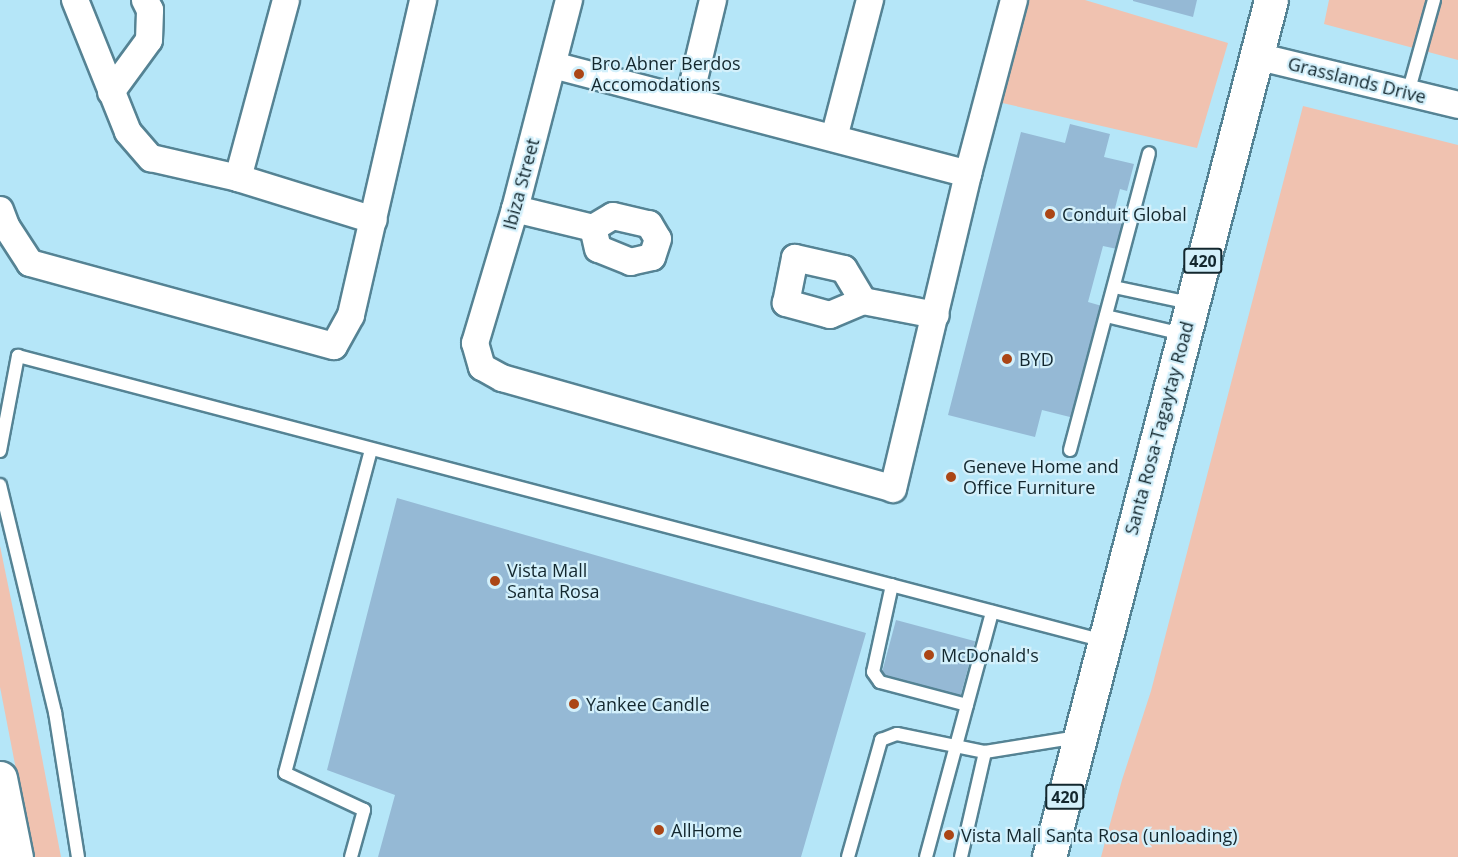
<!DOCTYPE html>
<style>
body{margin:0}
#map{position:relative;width:1458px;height:857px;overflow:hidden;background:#b5e6f8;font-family:"Open Sans",sans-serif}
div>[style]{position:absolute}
.green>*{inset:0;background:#f0c2b0}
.building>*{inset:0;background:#95b9d5;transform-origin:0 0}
.roads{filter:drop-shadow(2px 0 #558394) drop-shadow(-2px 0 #558394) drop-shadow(0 2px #558394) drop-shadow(0 -2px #558394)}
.lane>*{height:12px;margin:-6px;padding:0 6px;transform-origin:6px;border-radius:6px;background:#fff}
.street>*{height:26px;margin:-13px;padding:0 13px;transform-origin:13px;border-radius:13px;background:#fff}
.secondary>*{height:33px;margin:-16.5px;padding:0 16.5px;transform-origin:16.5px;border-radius:16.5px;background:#fff}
.primary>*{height:33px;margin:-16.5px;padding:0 16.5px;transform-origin:16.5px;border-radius:16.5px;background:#fff}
.dots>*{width:16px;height:16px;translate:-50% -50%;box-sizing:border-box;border:3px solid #d3f0fb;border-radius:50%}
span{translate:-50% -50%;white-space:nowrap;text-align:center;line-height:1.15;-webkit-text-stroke:4.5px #d3f0fb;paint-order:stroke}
.shield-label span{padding:2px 4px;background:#d3f0fb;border:2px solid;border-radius:4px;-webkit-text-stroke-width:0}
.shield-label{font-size:16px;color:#13272e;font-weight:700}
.poi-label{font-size:18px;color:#13272e}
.left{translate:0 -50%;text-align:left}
.street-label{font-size:18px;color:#13272e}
</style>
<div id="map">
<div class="green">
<div style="clip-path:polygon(1024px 0,1085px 0,1228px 43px,1197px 148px,998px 102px)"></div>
<div style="clip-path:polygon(1329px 0,1458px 0,1458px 60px,1324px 24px)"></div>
<div style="clip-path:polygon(1303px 106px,1458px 145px,1458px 857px,1101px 857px,1122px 780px,1151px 691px)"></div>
<div style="clip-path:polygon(0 546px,21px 648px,61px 857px,33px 857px,0 687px)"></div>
</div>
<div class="building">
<div style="clip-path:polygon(1197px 0,1193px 17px,1133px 1px,1133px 0)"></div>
<div style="clip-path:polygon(1070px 124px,1110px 134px,1104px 157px,1134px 164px,1127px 191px,1120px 189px,1112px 220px,1123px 223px,1117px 249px,1103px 246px,1088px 302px,1102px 306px,1074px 418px,1042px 410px,1035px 437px,948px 415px,1021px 132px,1065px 143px)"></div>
<div style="clip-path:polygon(397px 498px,866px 633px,801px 857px,378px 857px,395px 795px,327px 770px)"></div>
<div style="left:896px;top:620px;width:82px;height:56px;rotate:15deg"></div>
</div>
<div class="roads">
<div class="lane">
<div style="left:1408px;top:93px;width:97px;rotate:-74.4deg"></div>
<div style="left:1114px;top:287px;width:78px;rotate:11.9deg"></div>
<div style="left:1106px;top:316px;width:79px;rotate:13.2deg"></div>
<div style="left:1070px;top:450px;width:307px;rotate:-75.1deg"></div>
<div style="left:0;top:451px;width:97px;rotate:-79.3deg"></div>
<div style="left:18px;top:356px;width:1123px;rotate:14.7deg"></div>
<div style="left:0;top:485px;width:234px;rotate:76.4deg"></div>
<div style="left:55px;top:712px;width:147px;rotate:81deg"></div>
<div style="left:892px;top:585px;width:89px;rotate:102.3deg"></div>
<div style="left:873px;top:672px;width:12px;rotate:55deg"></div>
<div style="left:880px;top:682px;width:90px;rotate:14.8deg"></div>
<div style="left:351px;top:857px;width:49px;rotate:-74.5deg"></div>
<div style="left:364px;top:810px;width:87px;rotate:-154.9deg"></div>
<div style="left:285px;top:773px;width:335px;rotate:-75.1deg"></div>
<div style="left:848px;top:857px;width:122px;rotate:-74.2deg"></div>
<div style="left:881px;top:740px;width:17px;rotate:-21deg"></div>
<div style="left:897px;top:734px;width:90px;rotate:11.6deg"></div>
<div style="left:985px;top:752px;width:94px;rotate:-9.2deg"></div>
<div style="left:926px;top:857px;width:254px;rotate:-74.9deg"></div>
<div style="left:961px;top:857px;width:108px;rotate:-77.1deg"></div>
</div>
<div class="street">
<div style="left:75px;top:0;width:142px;rotate:68.1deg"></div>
<div style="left:128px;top:132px;width:35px;rotate:49deg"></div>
<div style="left:151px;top:158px;width:89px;rotate:12.9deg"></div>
<div style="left:238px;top:178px;width:142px;rotate:17.2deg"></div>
<div style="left:569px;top:0;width:216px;rotate:104.5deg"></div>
<div style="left:515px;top:209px;width:140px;rotate:106.6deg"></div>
<div style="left:475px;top:343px;width:25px;rotate:74deg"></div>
<div style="left:482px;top:367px;width:23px;rotate:29deg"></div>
<div style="left:502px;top:378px;width:406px;rotate:15.8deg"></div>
<div style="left:893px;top:489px;width:324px;rotate:-76.6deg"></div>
<div style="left:968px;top:174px;width:180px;rotate:-75.2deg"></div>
<div style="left:1256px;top:56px;width:208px;rotate:13.6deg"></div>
<div style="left:553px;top:65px;width:429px;rotate:14.7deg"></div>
<div style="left:111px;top:92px;width:64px;rotate:-53.8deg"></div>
<div style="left:149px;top:40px;width:30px;rotate:-88deg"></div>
<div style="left:150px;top:10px;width:11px;rotate:-117deg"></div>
<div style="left:689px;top:100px;width:103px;rotate:-76.5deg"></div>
<div style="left:834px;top:138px;width:143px;rotate:-75.4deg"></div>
<div style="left:238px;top:178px;width:184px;rotate:-74.9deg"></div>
<div style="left:515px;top:209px;width:80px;rotate:13.7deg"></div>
<div style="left:0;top:210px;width:17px;rotate:69deg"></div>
<div style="left:6px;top:226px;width:44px;rotate:57deg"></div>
<div style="left:30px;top:263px;width:315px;rotate:15.3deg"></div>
<div style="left:334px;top:346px;width:35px;rotate:-61deg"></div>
<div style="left:351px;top:315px;width:323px;rotate:-77.1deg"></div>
<div style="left:613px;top:216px;width:37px;rotate:13deg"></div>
<div style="left:649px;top:224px;width:17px;rotate:59deg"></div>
<div style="left:658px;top:239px;width:19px;rotate:108deg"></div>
<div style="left:652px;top:257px;width:22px;rotate:167deg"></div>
<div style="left:631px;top:262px;width:35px;rotate:-158deg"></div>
<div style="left:598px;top:249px;width:22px;rotate:-103deg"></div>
<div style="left:593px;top:228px;width:23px;rotate:-31deg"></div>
<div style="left:795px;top:258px;width:50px;rotate:12.7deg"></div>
<div style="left:844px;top:269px;width:37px;rotate:59deg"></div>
<div style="left:863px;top:301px;width:36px;rotate:157deg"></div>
<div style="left:830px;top:315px;width:46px;rotate:-164.7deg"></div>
<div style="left:786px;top:303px;width:46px;rotate:-78.7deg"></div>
<div style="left:863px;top:301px;width:74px;rotate:10.9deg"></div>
</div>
<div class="secondary">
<div style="left:0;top:778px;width:81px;rotate:78.6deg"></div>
</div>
<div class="primary">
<div style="left:1049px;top:857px;width:885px;rotate:-75.48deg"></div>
</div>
</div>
<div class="dots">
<div style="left:579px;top:74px;background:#ab4616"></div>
<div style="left:1050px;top:214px;background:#ab4616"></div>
<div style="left:1007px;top:359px;background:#ab4616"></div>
<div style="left:951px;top:477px;background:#ab4616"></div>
<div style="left:495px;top:581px;background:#ab4616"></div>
<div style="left:929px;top:655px;background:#ab4616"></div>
<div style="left:574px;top:704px;background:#ab4616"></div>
<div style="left:659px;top:830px;background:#ab4616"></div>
<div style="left:949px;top:835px;background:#ab4616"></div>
</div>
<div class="shield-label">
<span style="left:1203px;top:261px">420</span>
<span style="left:1065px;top:797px">420</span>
</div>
<div class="poi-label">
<span class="left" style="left:591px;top:74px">Bro Abner Berdos<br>Accomodations</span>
<span class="left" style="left:1062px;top:214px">Conduit Global</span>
<span class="left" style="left:1019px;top:359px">BYD</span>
<span class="left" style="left:963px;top:477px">Geneve Home and<br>Office Furniture</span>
<span class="left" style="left:507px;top:581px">Vista Mall<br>Santa Rosa</span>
<span class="left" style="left:941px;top:655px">McDonald's</span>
<span class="left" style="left:586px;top:704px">Yankee Candle</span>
<span class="left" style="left:671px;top:830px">AllHome</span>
<span class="left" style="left:961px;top:835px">Vista Mall Santa Rosa (unloading)</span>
</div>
<div class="street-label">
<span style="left:1357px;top:80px;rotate:14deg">Grasslands Drive</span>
<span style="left:521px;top:184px;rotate:-75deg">Ibiza Street</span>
<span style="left:1159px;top:428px;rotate:-75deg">Santa Rosa-Tagaytay Road</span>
</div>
</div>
